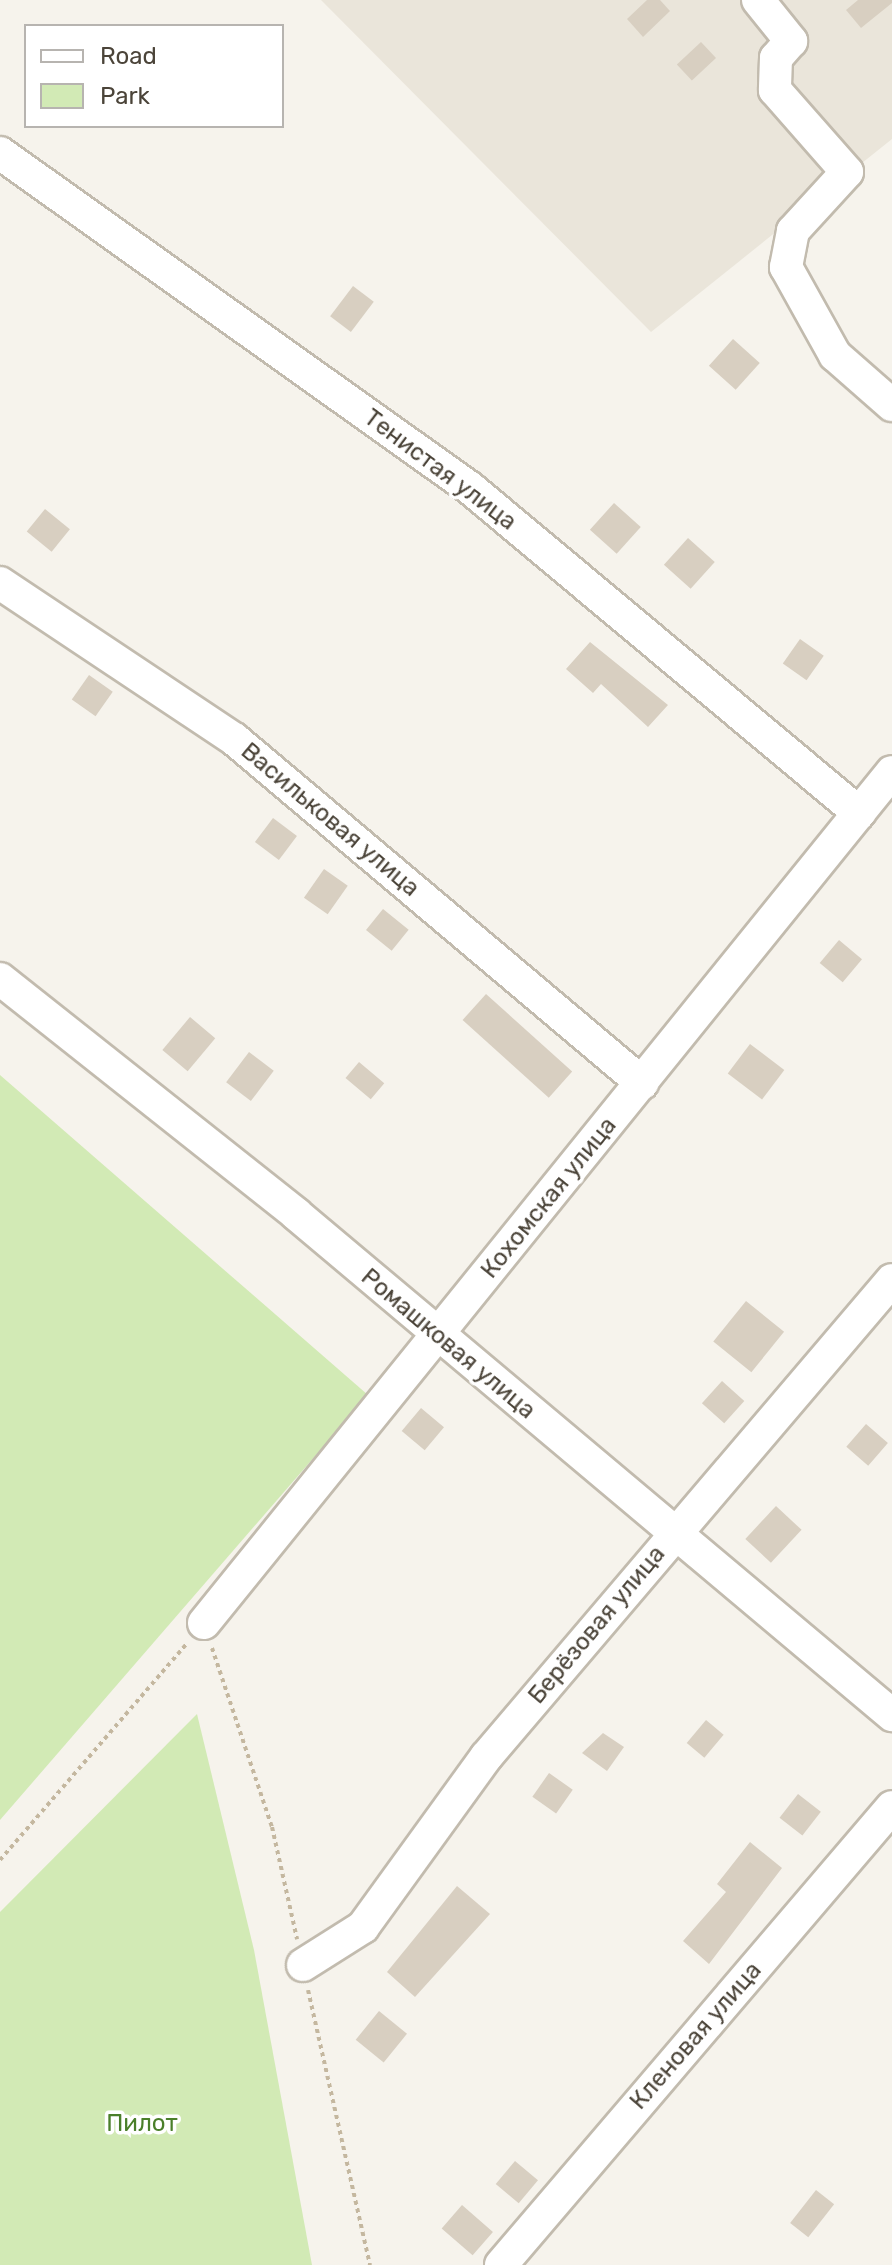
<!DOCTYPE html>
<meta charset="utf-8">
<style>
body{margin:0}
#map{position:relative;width:892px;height:2265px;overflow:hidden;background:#f6f3ec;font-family:Rubik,sans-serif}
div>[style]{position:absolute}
.residential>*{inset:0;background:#eae5da}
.green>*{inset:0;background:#d2eab5}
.building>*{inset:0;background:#d8cfc1;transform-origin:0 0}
.path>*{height:4px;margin-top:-2px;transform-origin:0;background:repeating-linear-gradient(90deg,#c4b79f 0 4px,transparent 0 8px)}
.roads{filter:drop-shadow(2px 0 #c2bbae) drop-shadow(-2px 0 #c2bbae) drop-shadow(0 2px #c2bbae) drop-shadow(0 -2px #c2bbae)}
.minor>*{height:32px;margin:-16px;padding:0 16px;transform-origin:16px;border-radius:16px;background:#fff}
span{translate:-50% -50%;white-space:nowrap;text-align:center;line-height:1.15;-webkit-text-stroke:7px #fff;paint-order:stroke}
.street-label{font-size:24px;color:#4b4439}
.park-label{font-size:24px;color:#4a7f2a}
.legend{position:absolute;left:24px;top:24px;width:260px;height:104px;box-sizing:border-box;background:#fff;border:2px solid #b7b4b0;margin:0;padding:10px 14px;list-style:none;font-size:24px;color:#4b4439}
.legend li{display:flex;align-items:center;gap:16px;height:40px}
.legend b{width:40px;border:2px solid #b7b4b0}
</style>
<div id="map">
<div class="residential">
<div style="clip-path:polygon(321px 0,892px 0,892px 139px,651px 332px)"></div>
</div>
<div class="green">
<div style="clip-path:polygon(0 1075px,368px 1395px,0 1820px)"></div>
<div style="clip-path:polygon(197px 1714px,254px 1950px,312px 2265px,0 2265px,0 1912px)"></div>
</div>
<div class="building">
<div style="clip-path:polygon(647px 0,660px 0,670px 11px,643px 37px,627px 19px)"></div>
<div style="clip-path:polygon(858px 0,892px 0,892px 3px,861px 28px,846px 10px)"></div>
<div style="left:701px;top:42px;width:22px;height:33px;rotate:47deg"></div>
<div style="left:353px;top:286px;width:26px;height:38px;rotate:37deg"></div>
<div style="left:733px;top:339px;width:36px;height:36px;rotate:42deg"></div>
<div style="left:614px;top:503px;width:36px;height:36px;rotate:42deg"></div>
<div style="left:45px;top:509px;width:32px;height:29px;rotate:39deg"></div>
<div style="left:688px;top:538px;width:36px;height:36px;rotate:42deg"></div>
<div style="left:800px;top:639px;width:29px;height:30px;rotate:35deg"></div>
<div style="clip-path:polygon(590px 642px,668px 705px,648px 727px,601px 684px,593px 693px,566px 669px)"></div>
<div style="left:89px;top:675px;width:29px;height:30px;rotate:35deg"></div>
<div style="left:273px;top:818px;width:30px;height:30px;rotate:37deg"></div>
<div style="left:324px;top:869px;width:29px;height:35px;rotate:35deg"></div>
<div style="left:383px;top:909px;width:33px;height:27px;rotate:39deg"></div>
<div style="left:839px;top:940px;width:30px;height:30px;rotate:40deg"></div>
<div style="left:486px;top:994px;width:116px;height:35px;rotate:42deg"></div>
<div style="left:190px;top:1017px;width:33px;height:43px;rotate:40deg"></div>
<div style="left:750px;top:1044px;width:43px;height:37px;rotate:37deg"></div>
<div style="left:249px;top:1052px;width:31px;height:38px;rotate:37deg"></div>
<div style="left:359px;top:1062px;width:33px;height:21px;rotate:40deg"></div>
<div style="left:746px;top:1301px;width:49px;height:52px;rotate:39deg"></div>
<div style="left:722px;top:1381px;width:30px;height:30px;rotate:42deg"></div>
<div style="left:421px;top:1408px;width:30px;height:30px;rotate:40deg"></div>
<div style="left:866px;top:1424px;width:29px;height:30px;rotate:41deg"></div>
<div style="left:776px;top:1506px;width:35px;height:45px;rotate:43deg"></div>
<div style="left:706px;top:1720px;width:23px;height:30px;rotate:40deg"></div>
<div style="clip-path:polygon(603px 1733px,624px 1747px,607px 1771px,582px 1753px)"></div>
<div style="left:549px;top:1773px;width:29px;height:29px;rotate:35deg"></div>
<div style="left:798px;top:1794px;width:29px;height:30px;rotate:38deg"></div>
<div style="clip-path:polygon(750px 1842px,782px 1868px,709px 1964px,683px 1941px,726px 1892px,717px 1884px)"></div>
<div style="clip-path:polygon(457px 1886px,490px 1914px,415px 1997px,387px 1972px)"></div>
<div style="left:379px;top:2011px;width:36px;height:37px;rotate:39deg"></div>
<div style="left:515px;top:2161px;width:30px;height:30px;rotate:40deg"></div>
<div style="left:816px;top:2190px;width:23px;height:42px;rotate:38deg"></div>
<div style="left:462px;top:2205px;width:41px;height:31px;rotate:41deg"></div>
</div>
<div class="path">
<div style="left:212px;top:1648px;width:189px;rotate:71.5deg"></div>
<div style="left:272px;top:1827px;width:115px;rotate:77.4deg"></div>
<div style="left:0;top:1860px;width:286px;rotate:-49.2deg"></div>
<div style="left:308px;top:1990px;width:282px;rotate:77.3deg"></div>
</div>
<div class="roads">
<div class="minor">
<div style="left:758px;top:0;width:53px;rotate:51.2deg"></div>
<div style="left:791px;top:41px;width:23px;rotate:131deg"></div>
<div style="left:776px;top:58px;width:32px;rotate:92deg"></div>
<div style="left:775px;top:90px;width:109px;rotate:48.7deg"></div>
<div style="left:847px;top:172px;width:80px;rotate:132.5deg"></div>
<div style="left:793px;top:231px;width:37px;rotate:101deg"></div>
<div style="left:786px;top:267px;width:101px;rotate:60.9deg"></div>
<div style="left:835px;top:355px;width:76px;rotate:41.3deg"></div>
<div style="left:0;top:153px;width:577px;rotate:35.48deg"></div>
<div style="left:470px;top:488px;width:507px;rotate:39.88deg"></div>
<div style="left:0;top:583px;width:281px;rotate:33.7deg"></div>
<div style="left:234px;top:739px;width:534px;rotate:40.14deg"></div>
<div style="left:0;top:979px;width:378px;rotate:38.4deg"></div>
<div style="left:296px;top:1214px;width:779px;rotate:40.05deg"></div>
<div style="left:204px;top:1623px;width:1094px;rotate:-51.05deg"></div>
<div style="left:303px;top:1965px;width:71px;rotate:-32.3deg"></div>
<div style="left:363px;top:1927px;width:210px;rotate:-54.1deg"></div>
<div style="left:486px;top:1757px;width:626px;rotate:-49.6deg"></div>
<div style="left:501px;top:2265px;width:602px;rotate:-49.51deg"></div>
</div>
</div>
<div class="street-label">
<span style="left:440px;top:470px;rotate:37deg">Тенистая улица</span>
<span style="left:330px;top:820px;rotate:40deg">Васильковая улица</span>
<span style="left:549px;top:1198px;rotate:-51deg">Кохомская улица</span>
<span style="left:448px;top:1344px;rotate:40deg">Ромашковая улица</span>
<span style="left:597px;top:1625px;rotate:-50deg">Берёзовая улица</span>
<span style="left:696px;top:2036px;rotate:-49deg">Кленовая улица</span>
</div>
<div class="park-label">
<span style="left:142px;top:2124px">Пилот</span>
</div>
<ul class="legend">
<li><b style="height:10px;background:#fff"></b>Road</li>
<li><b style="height:22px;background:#d2eab5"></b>Park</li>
</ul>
</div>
